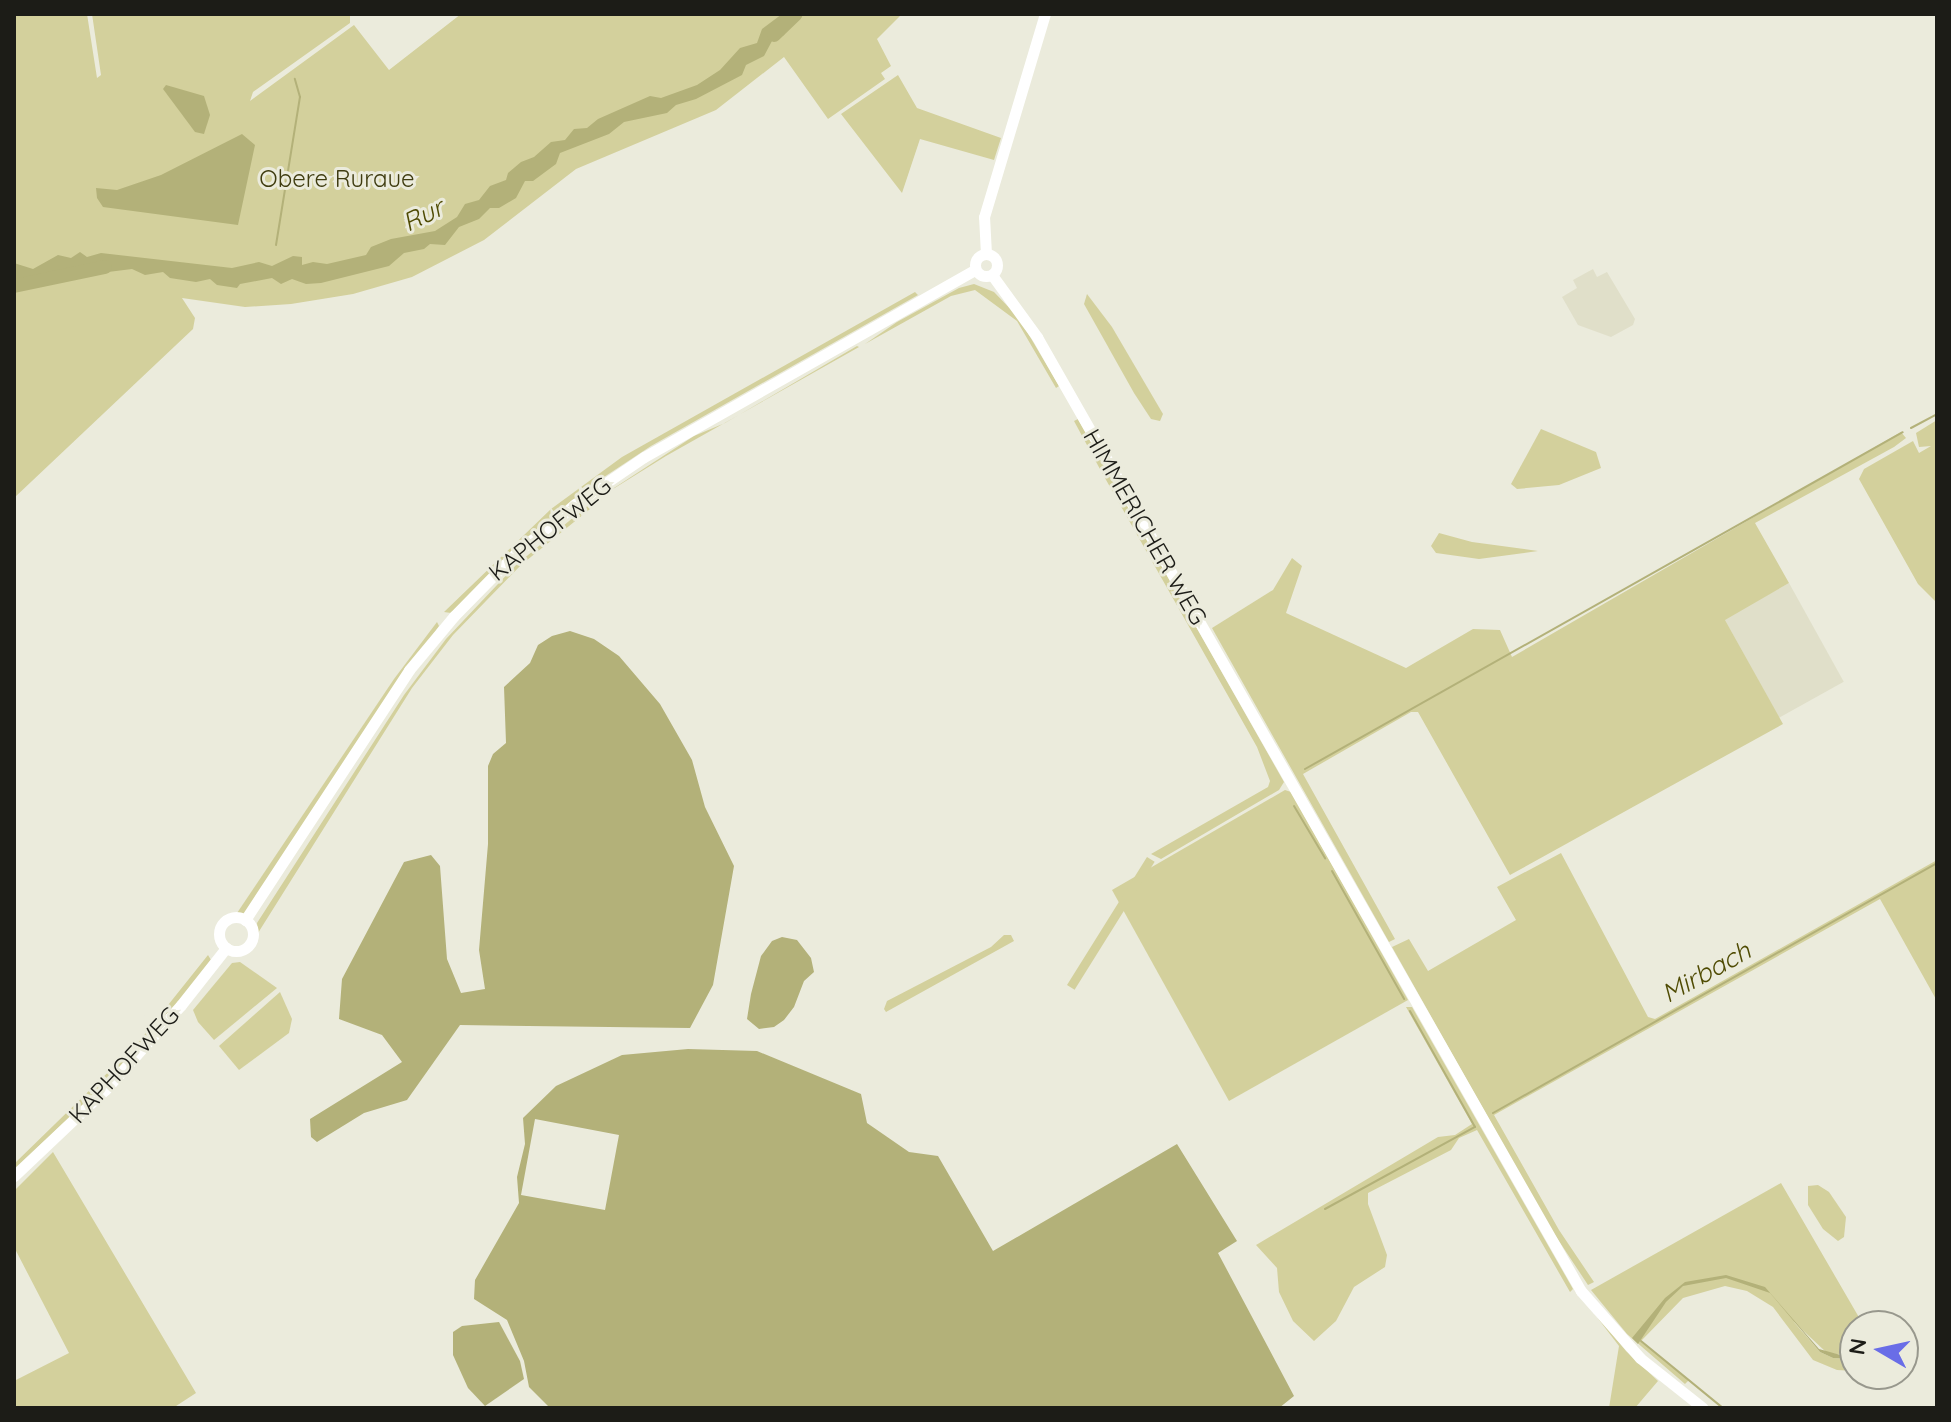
<!DOCTYPE html>
<style>
body{margin:0}
#map{position:relative;width:1951px;height:1422px;overflow:hidden;background:#ebebdc;font-family:Quicksand,sans-serif}
div>[style]{position:absolute}
.built>*{inset:0;background:#e0dfc9;transform-origin:0 0}
.green>*{inset:0;background:#d3d09c;transform-origin:0 0}
.water>*{inset:0;background:#b3b179}
.stream>*{height:2px;margin:-1px;padding:0 1px;transform-origin:1px;border-radius:1px;background:#b3b179}
.river>*{height:14px;margin:-7px;padding:0 7px;transform-origin:7px;border-radius:7px;background:#b3b179}
.secondary>*{height:11px;margin:-5.5px;padding:0 5.5px;transform-origin:5.5px;border-radius:5.5px;background:#fff}
.secondary>.ring{margin:-5.5px;padding:0;box-sizing:content-box;background:none;border:11px solid #fff;border-radius:50%}
span{translate:-50% -50%;white-space:nowrap;text-align:center;line-height:1.15;-webkit-text-stroke:6px #ebebdc;paint-order:stroke}
.park-label{font-size:24px;color:#3f3c10}
.street-label{font-size:24px;color:#1c1c17}
.water-label{font-size:26px;color:#4f4b03;font-style:italic}
.frame{position:absolute;inset:0;border:16px solid #1c1c17;pointer-events:none}
.north{position:absolute;left:1839px;top:1310px;width:80px;height:80px;box-sizing:border-box;background:#ebebdc;border:2px solid #98988d;border-radius:50%;rotate:279deg;font-size:22px;font-weight:700;line-height:32px;text-align:center;color:#1c1c17}
.north::after{content:'';display:block;margin:auto;width:28px;height:36px;background:#696de7;clip-path:polygon(50% 0,100% 100%,50% 72%,0 100%)}
</style>
<div id="map">
<div class="built">
<div style="clip-path:polygon(1593px 269px,1597px 277px,1607px 272px,1635px 319px,1633px 325px,1611px 337px,1578px 325px,1562px 297px,1577px 288px,1573px 280px)"></div>
<div style="left:1789px;top:583px;width:113px;height:74px;rotate:61deg"></div>
</div>
<div class="green">
<div style="clip-path:polygon(14px 14px,87px 14px,97px 78px,101px 75px,92px 14px,350px 14px,350px 23px,253px 92px,250px 101px,354px 25px,389px 70px,461px 14px,902px 14px,877px 39px,891px 66px,881px 73px,885px 79px,828px 119px,784px 57px,716px 110px,576px 169px,484px 240px,412px 277px,353px 294px,291px 304px,245px 307px,182px 298px,195px 318px,193px 329px,14px 498px)"></div>
<div style="clip-path:polygon(898px 75px,917px 108px,1001px 138px,994px 160px,920px 139px,902px 193px,841px 114px)"></div>
<div style="clip-path:polygon(974px 284px,994px 292px,1019px 318px,1059px 386px,1056px 388px,1017px 321px,975px 290px,951px 296px,865px 344px,897px 322px,959px 288px)"></div>
<div style="clip-path:polygon(915px 292px,918px 295px,651px 446px,595px 483px,526px 538px,451px 613px,444px 612px,551px 509px,622px 457px)"></div>
<div style="clip-path:polygon(1087px 294px,1112px 327px,1163px 414px,1160px 421px,1151px 419px,1134px 393px,1084px 304px)"></div>
<div style="clip-path:polygon(857px 346px,859px 347px,666px 456px,597px 499px,694px 436px,725px 423px)"></div>
<div style="clip-path:polygon(1078px 419px,1284px 782px,1279px 790px,1161px 859px,1151px 854px,1268px 787px,1270px 781px,1257px 747px,1101px 471px,1074px 421px)"></div>
<div style="clip-path:polygon(1937px 420px,1937px 603px,1918px 584px,1859px 479px,1864px 469px,1913px 441px,1919px 453px,1931px 446px,1919px 447px,1916px 433px)"></div>
<div style="clip-path:polygon(1541px 429px,1596px 452px,1601px 468px,1559px 485px,1517px 489px,1511px 484px)"></div>
<div style="clip-path:polygon(1901px 432px,1906px 438px,1894px 447px,1755px 523px,1789px 583px,1725px 620px,1783px 724px,1510px 875px,1418px 712px,1411px 712px,1303px 774px,1395px 939px,1389px 942px,1212px 628px,1273px 590px,1292px 558px,1302px 566px,1286px 613px,1406px 668px,1473px 629px,1500px 630px,1512px 657px)"></div>
<div style="clip-path:polygon(592px 502px,595px 505px,521px 565px,453px 635px,412px 688px,258px 933px,257px 923px,404px 695px,446px 639px,516px 565px)"></div>
<div style="clip-path:polygon(1439px 533px,1472px 542px,1538px 551px,1479px 559px,1436px 553px,1431px 546px)"></div>
<div style="clip-path:polygon(437px 622px,439px 626px,241px 919px,233px 919px,394px 679px)"></div>
<div style="clip-path:polygon(1285px 790px,1291px 792px,1408px 1000px,1229px 1101px,1112px 890px)"></div>
<div style="clip-path:polygon(1561px 853px,1648px 1017px,1655px 1019px,1937px 860px,1937px 1001px,1880px 899px,1494px 1115px,1559px 1230px,1594px 1282px,1588px 1285px,1551px 1229px,1392px 947px,1409px 939px,1428px 971px,1516px 920px,1497px 887px)"></div>
<div style="left:1147px;top:857px;width:9px;height:151px;rotate:32deg"></div>
<div style="clip-path:polygon(1004px 935px,1011px 935px,1014px 941px,886px 1012px,884px 1009px,887px 1001px,991px 947px)"></div>
<div style="clip-path:polygon(208px 955px,211px 960px,175px 1006px,100px 1089px,14px 1169px,14px 1164px,137px 1044px)"></div>
<div style="clip-path:polygon(240px 962px,277px 988px,214px 1040px,198px 1022px,193px 1010px,232px 963px)"></div>
<div style="clip-path:polygon(280px 992px,292px 1019px,289px 1033px,239px 1070px,219px 1046px)"></div>
<div style="clip-path:polygon(1406px 1007px,1412px 1007px,1573px 1289px,1570px 1292px,1477px 1130px,1459px 1138px,1451px 1150px,1368px 1193px,1368px 1204px,1387px 1255px,1385px 1267px,1354px 1287px,1336px 1321px,1314px 1341px,1293px 1321px,1279px 1292px,1277px 1268px,1256px 1245px,1438px 1137px,1455px 1135px,1472px 1124px)"></div>
<div style="clip-path:polygon(53px 1152px,196px 1393px,173px 1408px,14px 1408px,14px 1381px,69px 1353px,14px 1247px,14px 1191px)"></div>
<div style="clip-path:polygon(1781px 1183px,1864px 1326px,1855px 1326px,1855px 1356px,1827px 1353px,1793px 1321px,1820px 1352px,1833px 1358px,1855px 1359px,1855px 1371px,1837px 1370px,1813px 1360px,1773px 1307px,1747px 1291px,1725px 1286px,1683px 1298px,1641px 1341px,1689px 1380px,1685px 1384px,1627px 1334px,1591px 1290px)"></div>
<div style="clip-path:polygon(1818px 1185px,1829px 1192px,1846px 1217px,1844px 1237px,1838px 1241px,1823px 1229px,1808px 1205px,1808px 1186px)"></div>
<div style="clip-path:polygon(1580px 1295px,1626px 1351px,1658px 1381px,1635px 1408px,1609px 1408px,1619px 1346px)"></div>
</div>
<div class="water">
<div style="clip-path:polygon(782px 14px,805px 14px,792px 17px,784px 35px,772px 41px,764px 56px,746px 65px,742px 75px,696px 99px,676px 105px,667px 113px,624px 122px,609px 134px,560px 153px,556px 164px,533px 181px,525px 181px,516px 198px,499px 208px,490px 208px,479px 219px,459px 227px,445px 245px,430px 244px,424px 249px,404px 253px,389px 266px,321px 283px,306px 284px,292px 279px,281px 284px,272px 278px,240px 284px,237px 288px,217px 285px,210px 279px,196px 282px,170px 278px,163px 272px,145px 275px,132px 269px,100px 273px,78px 269px,14px 286px,14px 263px,33px 269px,58px 255px,71px 258px,80px 252px,87px 257px,101px 253px,232px 268px,259px 262px,272px 266px,293px 256px,302px 257px,302px 265px,313px 262px,327px 264px,366px 255px,371px 247px,391px 239px,435px 231px,457px 217px,465px 204px,479px 200px,490px 186px,506px 180px,508px 173px,521px 162px,534px 157px,551px 142px,565px 140px,574px 129px,587px 128px,598px 119px,650px 96px,661px 98px,697px 85px,720px 70px,740px 48px,757px 43px,762px 29px)"></div>
<div style="clip-path:polygon(166px 85px,204px 96px,210px 115px,204px 134px,195px 132px,163px 89px)"></div>
<div style="clip-path:polygon(242px 134px,255px 145px,238px 225px,103px 207px,97px 198px,96px 188px,117px 190px,161px 175px)"></div>
<div style="clip-path:polygon(570px 631px,594px 639px,619px 656px,660px 704px,692px 760px,705px 807px,734px 866px,713px 985px,690px 1028px,460px 1025px,407px 1100px,364px 1113px,317px 1142px,311px 1137px,310px 1119px,402px 1062px,382px 1035px,339px 1019px,342px 979px,404px 862px,431px 855px,440px 866px,447px 959px,461px 993px,485px 989px,479px 950px,488px 844px,488px 766px,493px 754px,506px 743px,504px 687px,530px 663px,538px 645px,552px 636px)"></div>
<div style="clip-path:polygon(782px 937px,797px 940px,811px 958px,814px 972px,804px 981px,794px 1007px,784px 1020px,774px 1027px,759px 1029px,747px 1019px,751px 994px,761px 956px,772px 941px)"></div>
<div style="clip-path:polygon(evenodd,688px 1049px,757px 1051px,861px 1094px,867px 1123px,909px 1152px,938px 1156px,993px 1251px,1177px 1144px,1237px 1241px,1218px 1253px,1294px 1396px,1279px 1408px,550px 1408px,529px 1387px,524px 1361px,507px 1320px,474px 1299px,475px 1280px,519px 1203px,517px 1177px,525px 1144px,523px 1118px,556px 1086px,622px 1055px,688px 1049px,535px 1119px,619px 1135px,605px 1210px,521px 1195px,535px 1119px)"></div>
<div style="clip-path:polygon(1726px 1275px,1765px 1287px,1819px 1349px,1855px 1359px,1833px 1358px,1820px 1352px,1770px 1293px,1726px 1278px,1683px 1286px,1666px 1302px,1638px 1344px,1632px 1338px,1665px 1298px,1685px 1282px)"></div>
<div style="clip-path:polygon(499px 1322px,520px 1361px,524px 1379px,485px 1406px,468px 1388px,453px 1355px,453px 1332px,462px 1326px)"></div>
</div>
<div class="stream">
<div style="left:276px;top:245px;width:150px;rotate:-80.8deg"></div>
<div style="left:300px;top:97px;width:19px;rotate:-106deg"></div>
<div style="left:1911px;top:428px;width:30px;rotate:-28deg"></div>
<div style="left:1305px;top:769px;width:686px;rotate:-29.4deg"></div>
<div style="left:1294px;top:806px;width:61px;rotate:59.2deg"></div>
<div style="left:1332px;top:871px;width:147px;rotate:60.6deg"></div>
<div style="left:1493px;top:1113px;width:510px;rotate:-29.38deg"></div>
<div style="left:1325px;top:1209px;width:171px;rotate:-28.7deg"></div>
<div style="left:1475px;top:1127px;width:133px;rotate:-119.3deg"></div>
<div style="left:1641px;top:1341px;width:106px;rotate:39.3deg"></div>
</div>
<div class="river">
<div style="left:774px;top:35px;width:30px;rotate:-44deg"></div>
<div style="left:14px;top:286px;width:93px;rotate:-11.8deg"></div>
</div>
<div class="secondary">
<div class="ring" style="left:975px;top:254px;width:11px;height:11px"></div>
<div style="left:986px;top:254px;width:37px;rotate:-93deg"></div>
<div style="left:984px;top:217px;width:212px;rotate:-73.3deg"></div>
<div style="left:992px;top:275px;width:77px;rotate:54deg"></div>
<div style="left:1037px;top:337px;width:1098px;rotate:60.31deg"></div>
<div style="left:1581px;top:1291px;width:89px;rotate:48.6deg"></div>
<div style="left:1640px;top:1358px;width:80px;rotate:38.4deg"></div>
<div class="ring" style="left:219px;top:917px;width:23px;height:23px"></div>
<div style="left:245px;top:920px;width:299px;rotate:-56.7deg"></div>
<div style="left:409px;top:670px;width:70px;rotate:-50.2deg"></div>
<div style="left:454px;top:616px;width:87px;rotate:-45.5deg"></div>
<div style="left:515px;top:554px;width:78px;rotate:-39.8deg"></div>
<div style="left:575px;top:504px;width:83px;rotate:-34.3deg"></div>
<div style="left:644px;top:457px;width:380px;rotate:-29.5deg"></div>
<div style="left:14px;top:1176px;width:125px;rotate:-43.4deg"></div>
<div style="left:105px;top:1090px;width:114px;rotate:-48.2deg"></div>
<div style="left:181px;top:1005px;width:73px;rotate:-51.7deg"></div>
</div>
<div class="park-label">
<span style="left:337px;top:179px">Obere Ruraue</span>
</div>
<div class="street-label">
<span style="left:1145px;top:527px;rotate:60deg">HIMMERICHER WEG</span>
<span style="left:550px;top:529px;rotate:-39deg">KAPHOFWEG</span>
<span style="left:124px;top:1065px;rotate:-47deg">KAPHOFWEG</span>
</div>
<div class="water-label">
<span style="left:423px;top:215px;rotate:-26deg">Rur</span>
<span style="left:1706px;top:972px;rotate:-29deg">Mirbach</span>
</div>
<div class="frame"></div>
<div class="north">N</div>
</div>
